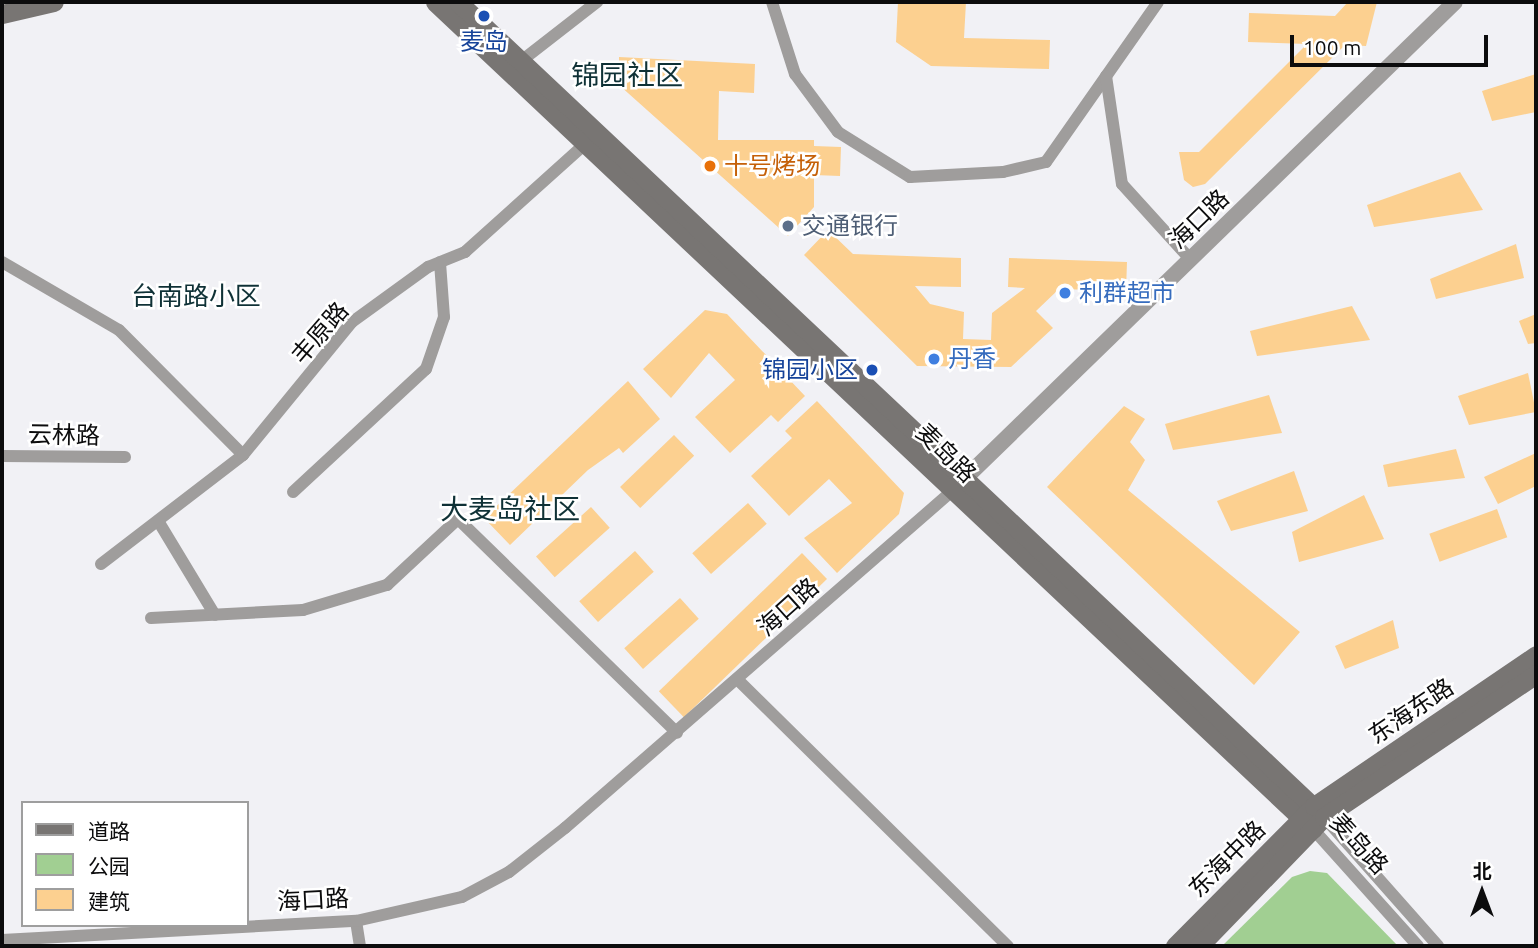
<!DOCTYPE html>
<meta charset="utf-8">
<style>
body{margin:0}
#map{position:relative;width:1538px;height:948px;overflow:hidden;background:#f1f1f5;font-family:Ubuntu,"Noto Sans SC",sans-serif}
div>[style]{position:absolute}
.green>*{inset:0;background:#a1cf92}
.building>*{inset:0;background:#fcd090;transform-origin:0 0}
.minor>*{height:12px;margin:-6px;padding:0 6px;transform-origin:6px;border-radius:6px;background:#9f9d9c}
.tertiary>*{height:16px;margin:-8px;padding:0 8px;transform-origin:8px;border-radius:8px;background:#9f9d9c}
.secondary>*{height:19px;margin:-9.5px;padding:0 9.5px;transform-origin:9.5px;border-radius:9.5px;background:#787573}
.dots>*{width:19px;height:19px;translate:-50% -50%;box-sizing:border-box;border:4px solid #fff;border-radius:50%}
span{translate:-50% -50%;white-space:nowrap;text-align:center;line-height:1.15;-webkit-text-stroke:5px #fff;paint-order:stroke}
.transit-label{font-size:24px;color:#164399}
.right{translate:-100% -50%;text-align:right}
.food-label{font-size:24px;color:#c56008}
.left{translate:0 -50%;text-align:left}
.street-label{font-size:24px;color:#0c0c0d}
.service-label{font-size:24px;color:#4e5e75}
.shop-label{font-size:24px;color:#366cbe}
.neighbourhood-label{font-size:26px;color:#0f3136}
.quarter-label{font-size:28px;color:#0f3136}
.frame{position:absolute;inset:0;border:4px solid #0c0c0d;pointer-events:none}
.legend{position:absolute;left:21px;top:801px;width:228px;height:126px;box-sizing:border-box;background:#fff;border:2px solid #9e9e9e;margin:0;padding:9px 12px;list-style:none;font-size:21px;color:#0c0c0d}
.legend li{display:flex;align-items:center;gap:14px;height:35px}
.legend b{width:35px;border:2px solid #9e9e9e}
.north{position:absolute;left:1447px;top:857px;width:70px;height:70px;-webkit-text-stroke:5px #fff;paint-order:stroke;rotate:0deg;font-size:19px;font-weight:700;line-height:28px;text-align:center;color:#0c0c0d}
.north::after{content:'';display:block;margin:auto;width:24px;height:32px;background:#0c0c0d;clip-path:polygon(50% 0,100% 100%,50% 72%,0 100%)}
.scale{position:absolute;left:1290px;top:35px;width:198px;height:32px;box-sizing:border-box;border:4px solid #0c0c0d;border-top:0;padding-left:9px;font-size:21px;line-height:24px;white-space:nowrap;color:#0c0c0d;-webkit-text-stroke:5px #fff;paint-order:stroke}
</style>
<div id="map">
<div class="green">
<div style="clip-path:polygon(1310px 871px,1327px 873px,1398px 946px,1222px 946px,1292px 877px)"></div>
</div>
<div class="building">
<div style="clip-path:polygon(898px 2px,966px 2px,964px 38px,1050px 40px,1049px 69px,931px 66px,896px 42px)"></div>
<div style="clip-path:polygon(1348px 2px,1377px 2px,1366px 46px,1345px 45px,1205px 184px,1193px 187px,1184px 180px,1179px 152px,1199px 152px,1307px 44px,1248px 42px,1249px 13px,1335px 16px)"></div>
<div style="clip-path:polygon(619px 57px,755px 64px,754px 93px,719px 91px,718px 140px,814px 140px,814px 146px,841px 147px,840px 176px,814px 175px,814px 207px,788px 236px,619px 85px)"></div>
<div style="clip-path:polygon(1536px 74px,1536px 112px,1492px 121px,1482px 91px)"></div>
<div style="clip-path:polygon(1460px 172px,1483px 210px,1374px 227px,1367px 205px)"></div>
<div style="clip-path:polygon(828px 230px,853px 254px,961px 258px,961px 287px,915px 286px,930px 304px,964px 312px,963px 339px,991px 340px,992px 313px,1025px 288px,1008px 287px,1009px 258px,1127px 262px,1126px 291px,1059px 289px,1036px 311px,1053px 328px,1011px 367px,917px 366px,804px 255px)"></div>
<div style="clip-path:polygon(1516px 244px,1524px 278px,1436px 299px,1430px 279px)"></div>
<div style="clip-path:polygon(1352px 306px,1370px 340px,1257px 356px,1250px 331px)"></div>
<div style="clip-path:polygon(705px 310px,727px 314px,805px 396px,778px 422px,771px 415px,730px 453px,695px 417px,735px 380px,709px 353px,671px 398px,643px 369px)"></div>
<div style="clip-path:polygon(1536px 314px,1536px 343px,1528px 344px,1519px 321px)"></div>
<div style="clip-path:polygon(1528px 373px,1536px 412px,1469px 425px,1458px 396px)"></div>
<div style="clip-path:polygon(628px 381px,660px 419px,623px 453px,619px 448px,588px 470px,510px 545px,484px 518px)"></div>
<div style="clip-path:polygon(1269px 395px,1282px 433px,1173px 450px,1165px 424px)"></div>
<div style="clip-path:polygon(817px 401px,904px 493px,899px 514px,837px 573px,804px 538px,852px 503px,829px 479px,789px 516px,751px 476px,792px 438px,785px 431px)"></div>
<div style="clip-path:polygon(1124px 406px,1145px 419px,1130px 442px,1145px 460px,1128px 490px,1300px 632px,1254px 685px,1047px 487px)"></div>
<div style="left:674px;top:435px;width:29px;height:75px;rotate:46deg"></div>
<div style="clip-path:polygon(1456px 449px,1465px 478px,1388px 487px,1383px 465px)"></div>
<div style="clip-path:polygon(1536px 453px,1536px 486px,1498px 504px,1484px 477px)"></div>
<div style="clip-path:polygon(1294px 471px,1308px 511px,1231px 531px,1217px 501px)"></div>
<div style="clip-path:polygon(1364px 495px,1384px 539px,1299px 562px,1292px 532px)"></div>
<div style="left:748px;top:503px;width:28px;height:75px;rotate:48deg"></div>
<div style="left:591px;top:507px;width:28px;height:74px;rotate:48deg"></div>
<div style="left:1497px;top:509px;width:30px;height:72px;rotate:70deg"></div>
<div style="left:635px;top:551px;width:28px;height:75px;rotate:48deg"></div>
<div style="left:802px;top:553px;width:36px;height:199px;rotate:46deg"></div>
<div style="left:680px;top:598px;width:28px;height:75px;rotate:48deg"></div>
<div style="clip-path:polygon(1393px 620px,1399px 648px,1345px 669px,1335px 646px)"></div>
</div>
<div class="minor">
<div style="left:772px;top:2px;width:76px;rotate:72.3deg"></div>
<div style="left:795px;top:74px;width:72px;rotate:53.4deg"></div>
<div style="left:838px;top:132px;width:85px;rotate:32deg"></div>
<div style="left:910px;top:177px;width:93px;rotate:-3.1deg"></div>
<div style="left:1003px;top:172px;width:44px;rotate:-13.1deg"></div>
<div style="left:1046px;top:162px;width:195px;rotate:-55deg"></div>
<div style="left:516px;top:65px;width:103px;rotate:-37.9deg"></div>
<div style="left:1106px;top:76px;width:109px;rotate:81.6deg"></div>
<div style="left:1122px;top:184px;width:101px;rotate:47.8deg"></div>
<div style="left:2px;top:262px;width:135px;rotate:30.2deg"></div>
<div style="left:119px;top:330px;width:176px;rotate:45.2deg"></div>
<div style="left:2px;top:456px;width:123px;rotate:0.5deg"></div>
<div style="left:293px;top:492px;width:181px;rotate:-42.8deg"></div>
<div style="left:426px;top:369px;width:55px;rotate:-70.9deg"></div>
<div style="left:444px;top:317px;width:55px;rotate:-94.2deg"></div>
<div style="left:160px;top:524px;width:106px;rotate:58.9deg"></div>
<div style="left:101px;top:564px;width:179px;rotate:-37.5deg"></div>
<div style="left:243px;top:455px;width:172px;rotate:-50.7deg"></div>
<div style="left:352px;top:322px;width:94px;rotate:-35.9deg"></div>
<div style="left:428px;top:267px;width:40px;rotate:-22deg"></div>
<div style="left:465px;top:252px;width:160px;rotate:-42deg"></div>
<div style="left:151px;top:618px;width:152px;rotate:-3deg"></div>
<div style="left:303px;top:610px;width:88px;rotate:-16.6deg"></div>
<div style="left:387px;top:585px;width:97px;rotate:-42.9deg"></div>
<div style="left:458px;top:519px;width:306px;rotate:44.3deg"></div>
<div style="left:739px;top:681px;width:378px;rotate:44.6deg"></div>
<div style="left:1324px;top:817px;width:172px;rotate:48.5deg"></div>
<div style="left:1313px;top:829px;width:157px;rotate:48.1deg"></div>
<div style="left:356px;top:921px;width:25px;rotate:81deg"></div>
<div style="left:2px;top:940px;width:355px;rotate:-3.1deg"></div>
<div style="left:356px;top:921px;width:109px;rotate:-12.8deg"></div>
<div style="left:462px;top:897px;width:53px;rotate:-28deg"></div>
<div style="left:509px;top:872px;width:71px;rotate:-38.2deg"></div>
<div style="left:565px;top:828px;width:512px;rotate:-41.04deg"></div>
</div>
<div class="tertiary">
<div style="left:957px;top:486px;width:694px;rotate:-44.18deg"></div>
</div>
<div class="secondary">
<div style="left:435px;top:2px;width:1206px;rotate:43.29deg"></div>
<div style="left:458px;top:2px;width:1189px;rotate:43.26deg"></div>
<div style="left:2px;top:14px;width:53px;rotate:-13deg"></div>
<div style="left:1175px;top:946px;width:197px;rotate:-45.2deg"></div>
<div style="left:1314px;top:806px;width:268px;rotate:-34.2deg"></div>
<div style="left:1199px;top:946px;width:180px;rotate:-45.9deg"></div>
<div style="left:1324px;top:817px;width:256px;rotate:-34deg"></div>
</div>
<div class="dots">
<div style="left:484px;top:16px;background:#1a4fb4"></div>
<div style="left:710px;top:166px;background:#e8710a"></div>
<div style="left:788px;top:226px;background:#5c6f8a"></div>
<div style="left:1065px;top:293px;background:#3f7fe0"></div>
<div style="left:934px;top:359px;background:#3f7fe0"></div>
<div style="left:872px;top:370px;background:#1a4fb4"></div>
</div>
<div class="transit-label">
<span style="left:484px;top:42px">麦岛</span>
<span class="right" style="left:858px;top:370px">锦园小区</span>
</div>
<div class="food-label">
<span class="left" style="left:724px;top:166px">十号烤场</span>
</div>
<div class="street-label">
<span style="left:1199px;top:219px;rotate:-44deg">海口路</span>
<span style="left:320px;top:333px;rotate:-49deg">丰原路</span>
<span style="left:64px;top:435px;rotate:1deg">云林路</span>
<span style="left:946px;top:453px;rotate:44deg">麦岛路</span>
<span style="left:788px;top:607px;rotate:-42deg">海口路</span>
<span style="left:1411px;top:711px;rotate:-34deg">东海东路</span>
<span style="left:1359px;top:844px;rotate:47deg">麦岛路</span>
<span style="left:1227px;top:859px;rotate:-45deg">东海中路</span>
<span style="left:313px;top:900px;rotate:-3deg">海口路</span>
</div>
<div class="service-label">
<span class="left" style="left:802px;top:226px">交通银行</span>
</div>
<div class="shop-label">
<span class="left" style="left:1079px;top:293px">利群超市</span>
<span class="left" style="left:948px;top:359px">丹香</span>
</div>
<div class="neighbourhood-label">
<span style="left:196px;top:296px">台南路小区</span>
</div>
<div class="quarter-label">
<span style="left:627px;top:75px">锦园社区</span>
<span style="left:510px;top:509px">大麦岛社区</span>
</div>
<div class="frame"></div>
<ul class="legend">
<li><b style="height:9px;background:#787573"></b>道路</li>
<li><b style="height:19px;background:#a1cf92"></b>公园</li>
<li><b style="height:19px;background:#fcd090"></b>建筑</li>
</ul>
<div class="north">北</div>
<div class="scale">100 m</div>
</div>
